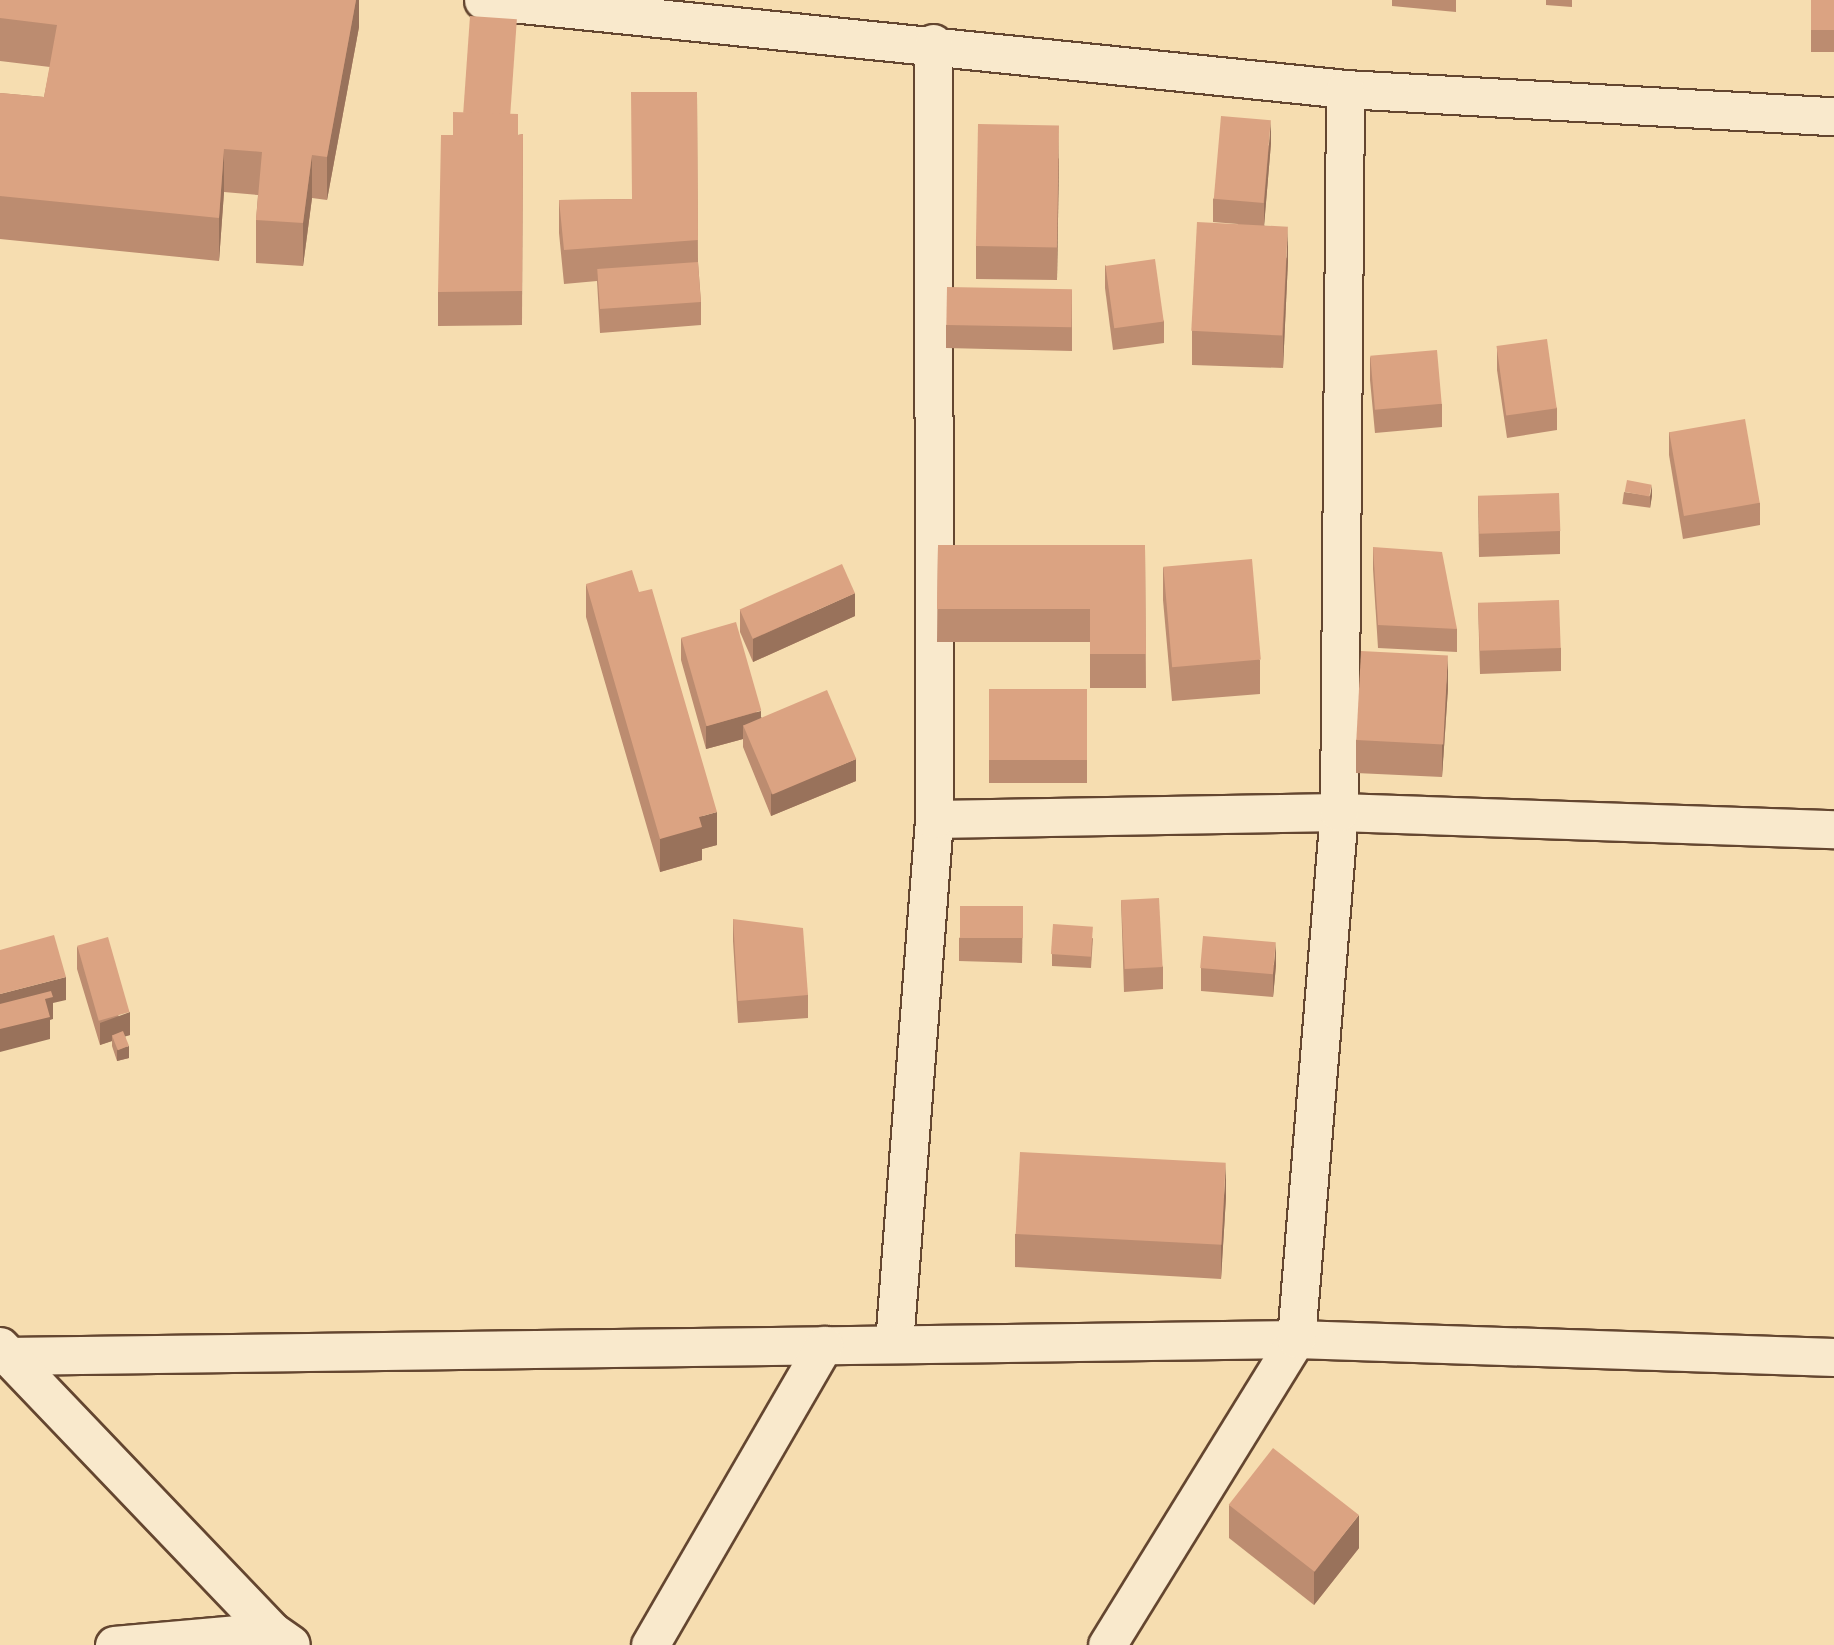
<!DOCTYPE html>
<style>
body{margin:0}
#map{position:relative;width:1834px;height:1645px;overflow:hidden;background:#f6ddb0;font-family:"IM FELL English",serif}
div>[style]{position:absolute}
.roads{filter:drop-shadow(2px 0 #644630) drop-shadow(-2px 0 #644630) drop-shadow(0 2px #644630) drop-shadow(0 -2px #644630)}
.minor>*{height:37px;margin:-18.5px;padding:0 18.5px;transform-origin:18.5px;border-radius:18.5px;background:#f9e9cc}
.secondary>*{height:38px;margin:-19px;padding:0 19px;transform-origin:19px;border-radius:19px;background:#f9e9cc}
.wall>*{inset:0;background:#bc8c70;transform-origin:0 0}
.shaded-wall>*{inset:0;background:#99725b}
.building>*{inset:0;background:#dba382;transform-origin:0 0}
span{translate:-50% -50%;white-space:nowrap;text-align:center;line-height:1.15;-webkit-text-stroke:5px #f9e9cc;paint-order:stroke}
</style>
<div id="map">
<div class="roads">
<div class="minor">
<div style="left:483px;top:0;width:867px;rotate:5.89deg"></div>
<div style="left:1345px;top:89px;width:490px;rotate:3.2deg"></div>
<div style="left:934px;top:819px;width:405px;rotate:-1deg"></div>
<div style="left:1339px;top:812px;width:495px;rotate:2deg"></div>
<div style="left:894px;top:1344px;width:527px;rotate:-85.64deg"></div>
<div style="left:934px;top:819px;width:776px;rotate:-90.07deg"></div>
<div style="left:5px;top:1356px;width:1291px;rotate:-0.75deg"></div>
<div style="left:1296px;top:1339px;width:538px;rotate:1.92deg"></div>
<div style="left:114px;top:1645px;width:158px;rotate:-5.1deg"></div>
<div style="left:650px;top:1645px;width:347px;rotate:-59.9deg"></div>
<div style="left:1107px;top:1645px;width:360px;rotate:-58.3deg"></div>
<div style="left:1296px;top:1339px;width:529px;rotate:-85.34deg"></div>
<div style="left:1339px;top:812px;width:723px;rotate:-89.52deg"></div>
</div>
<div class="secondary">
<div style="left:0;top:1347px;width:393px;rotate:46.3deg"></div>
<div style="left:271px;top:1631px;width:24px;rotate:35deg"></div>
</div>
</div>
<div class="wall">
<div style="clip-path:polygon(0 0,359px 0,359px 27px,327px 200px,312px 198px,303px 266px,256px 263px,256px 220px,258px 195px,224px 192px,219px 261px,0 239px,0 93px,44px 97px,50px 67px,0 61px)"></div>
<div style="clip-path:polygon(1392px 0,1456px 0,1456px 12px,1392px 6px)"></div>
<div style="clip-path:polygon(1546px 0,1572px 0,1572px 7px,1546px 5px)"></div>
<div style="left:1811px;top:0;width:23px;height:52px"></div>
<div style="clip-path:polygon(697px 92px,698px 262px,701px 302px,701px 325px,600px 333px,597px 281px,564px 284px,559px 233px,559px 200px,632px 199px)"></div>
<div style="clip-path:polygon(523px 134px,522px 325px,438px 326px,438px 292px,518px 135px)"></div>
<div style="clip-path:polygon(1271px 143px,1264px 225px,1288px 260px,1283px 368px,1192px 365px,1192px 331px,1238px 224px,1213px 222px,1213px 199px)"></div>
<div style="clip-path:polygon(1059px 158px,1057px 280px,976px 279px,976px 246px)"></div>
<div style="clip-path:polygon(1105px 265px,1164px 321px,1164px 343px,1113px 350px,1105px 288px)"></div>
<div style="clip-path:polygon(1072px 290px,1072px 351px,946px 348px,946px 325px)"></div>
<div style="clip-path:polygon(1497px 347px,1557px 408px,1557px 430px,1507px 438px,1497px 370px)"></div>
<div style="clip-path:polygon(1370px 357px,1442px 404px,1442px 427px,1375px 433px,1370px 380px)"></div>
<div style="clip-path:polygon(1669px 432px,1760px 503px,1760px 525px,1683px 539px,1669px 455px)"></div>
<div style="left:1624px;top:492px;width:28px;height:12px;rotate:8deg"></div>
<div style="clip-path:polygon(1478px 496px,1560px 531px,1560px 554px,1479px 557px)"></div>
<div style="clip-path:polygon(938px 545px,1145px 545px,1146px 688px,1090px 688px,1090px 642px,937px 642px)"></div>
<div style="clip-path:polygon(1373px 547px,1457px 629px,1457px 652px,1378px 648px,1373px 569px)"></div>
<div style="clip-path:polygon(1163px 567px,1260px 660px,1260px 694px,1172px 701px,1163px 600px)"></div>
<div style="clip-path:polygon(586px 584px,717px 845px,702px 849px,702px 860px,660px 872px,586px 617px)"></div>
<div style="clip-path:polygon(1478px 603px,1561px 648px,1561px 671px,1480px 674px)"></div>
<div style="clip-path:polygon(740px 610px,855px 616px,753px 662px,740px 632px)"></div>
<div style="clip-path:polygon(681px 638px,761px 717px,856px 781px,771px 816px,743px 747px,743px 739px,706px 749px,681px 660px)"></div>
<div style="clip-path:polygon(1448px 688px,1442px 777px,1356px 773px,1356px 740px)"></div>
<div style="left:989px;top:689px;width:98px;height:94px"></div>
<div style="clip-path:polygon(1121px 900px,1163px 967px,1163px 989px,1124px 992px)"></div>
<div style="clip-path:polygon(1023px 906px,1022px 963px,959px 961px,959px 938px)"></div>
<div style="clip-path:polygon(733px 919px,808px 995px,808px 1018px,738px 1023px,733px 941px)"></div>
<div style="clip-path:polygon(1093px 938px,1091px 968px,1052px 966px,1052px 954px)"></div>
<div style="clip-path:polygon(77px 946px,130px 1035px,125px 1036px,129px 1058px,117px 1061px,112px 1046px,112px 1041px,100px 1045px,77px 969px)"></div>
<div style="clip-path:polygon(1276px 965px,1273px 997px,1201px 991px,1201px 968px)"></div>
<div style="clip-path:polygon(1226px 1197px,1221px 1279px,1015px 1267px,1015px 1234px)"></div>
<div style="clip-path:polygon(1229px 1505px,1359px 1548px,1314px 1605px,1229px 1538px)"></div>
</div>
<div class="shaded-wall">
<div style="clip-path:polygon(356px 0,359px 0,359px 27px,327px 200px,327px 157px)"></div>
<div style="clip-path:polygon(1271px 120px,1271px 143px,1264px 227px,1264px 204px)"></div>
<div style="clip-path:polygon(1059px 125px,1059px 158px,1057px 280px,1057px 247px)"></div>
<div style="clip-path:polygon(224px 149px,224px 192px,219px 261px,219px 218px)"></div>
<div style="clip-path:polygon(312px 155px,312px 198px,303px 266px,303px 223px)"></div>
<div style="clip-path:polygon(1288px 226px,1288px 260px,1283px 368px,1283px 335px)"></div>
<div style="clip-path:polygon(1652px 485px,1652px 496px,1650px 508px,1650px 496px)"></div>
<div style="clip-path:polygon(855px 593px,855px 616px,753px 662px,753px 639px)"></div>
<div style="clip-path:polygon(1448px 655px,1448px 688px,1442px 777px,1442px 744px)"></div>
<div style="clip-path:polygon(761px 711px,761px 734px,743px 725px,743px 739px,706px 749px,706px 726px)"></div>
<div style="clip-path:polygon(856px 759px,856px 781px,771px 816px,771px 794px)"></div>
<div style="clip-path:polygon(717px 812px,717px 845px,702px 849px,702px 860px,660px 872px,660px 839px,699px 817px)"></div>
<div style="clip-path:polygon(1276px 942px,1276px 965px,1273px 997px,1273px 974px)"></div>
<div style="clip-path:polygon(66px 977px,66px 1000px,53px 1003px,53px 1019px,50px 1020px,50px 1039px,0 1052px,0 994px)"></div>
<div style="clip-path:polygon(130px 1012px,130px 1035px,114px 1040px,112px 1035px,112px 1041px,100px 1045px,100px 1023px)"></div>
<div style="clip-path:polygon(129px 1046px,129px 1058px,117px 1061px,117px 1050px)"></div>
<div style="clip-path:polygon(1226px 1163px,1226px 1197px,1221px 1279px,1221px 1246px)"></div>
<div style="clip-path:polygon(1359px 1515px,1359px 1548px,1314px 1605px,1314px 1571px)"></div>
</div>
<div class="building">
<div style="clip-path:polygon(0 0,356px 0,327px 157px,312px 155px,303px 223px,256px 220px,262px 152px,224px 149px,219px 218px,0 196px,0 93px,44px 97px,57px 25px,0 18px)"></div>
<div style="left:1811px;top:0;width:23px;height:30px"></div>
<div style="left:470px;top:16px;width:47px;height:97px;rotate:4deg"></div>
<div style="clip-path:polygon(631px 92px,697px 92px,698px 240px,564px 250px,559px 200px,632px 199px)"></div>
<div style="clip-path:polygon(453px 112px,518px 114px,518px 135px,523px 134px,522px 291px,438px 292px,441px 135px,453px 135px)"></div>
<div style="left:1221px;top:116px;width:50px;height:83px;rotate:5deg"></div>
<div style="left:978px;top:124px;width:81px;height:122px;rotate:1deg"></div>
<div style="left:1197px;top:222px;width:91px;height:109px;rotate:3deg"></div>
<div style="left:1155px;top:259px;width:63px;height:50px;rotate:82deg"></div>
<div style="left:698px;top:262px;width:40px;height:101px;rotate:86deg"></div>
<div style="left:947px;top:287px;width:125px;height:38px;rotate:1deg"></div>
<div style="left:1547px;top:339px;width:70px;height:51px;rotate:82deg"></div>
<div style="left:1437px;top:350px;width:54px;height:67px;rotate:85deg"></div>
<div style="left:1745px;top:419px;width:85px;height:77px;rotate:80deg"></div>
<div style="left:1627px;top:480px;width:25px;height:12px;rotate:11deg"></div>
<div style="left:1559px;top:493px;width:38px;height:81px;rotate:88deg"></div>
<div style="clip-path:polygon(938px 545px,1145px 545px,1146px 654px,1090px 654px,1090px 609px,937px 609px)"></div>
<div style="clip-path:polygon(1373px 547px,1442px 552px,1457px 629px,1378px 625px)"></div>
<div style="left:1252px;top:559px;width:101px;height:89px;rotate:85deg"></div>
<div style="left:842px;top:564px;width:32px;height:112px;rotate:66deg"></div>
<div style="clip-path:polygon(632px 570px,639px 592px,652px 589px,717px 812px,699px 817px,702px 827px,660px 839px,586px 584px)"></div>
<div style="left:1559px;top:600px;width:48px;height:81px;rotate:88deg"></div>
<div style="left:736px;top:622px;width:92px;height:57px;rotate:74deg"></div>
<div style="left:1361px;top:651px;width:87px;height:89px;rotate:3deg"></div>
<div style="left:989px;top:689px;width:98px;height:71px"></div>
<div style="left:827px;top:690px;width:75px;height:91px;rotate:67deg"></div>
<div style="left:1159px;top:898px;width:69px;height:38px;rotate:87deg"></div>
<div style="left:960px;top:906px;width:63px;height:32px"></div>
<div style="clip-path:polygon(733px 919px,803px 928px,808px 995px,738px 1001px)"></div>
<div style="left:1053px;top:924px;width:40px;height:30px;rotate:4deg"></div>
<div style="clip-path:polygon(54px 935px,66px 977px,0 994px,0 950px)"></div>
<div style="left:1203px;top:936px;width:73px;height:32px;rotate:5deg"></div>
<div style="left:108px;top:937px;width:78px;height:32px;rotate:74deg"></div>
<div style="clip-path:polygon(51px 991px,53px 997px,45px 999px,50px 1017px,0 1029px,0 1004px)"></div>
<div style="left:123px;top:1031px;width:16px;height:12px;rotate:68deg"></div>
<div style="left:1020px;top:1152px;width:206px;height:82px;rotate:3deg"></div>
<div style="left:1273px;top:1448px;width:109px;height:72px;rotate:38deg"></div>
</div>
</div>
